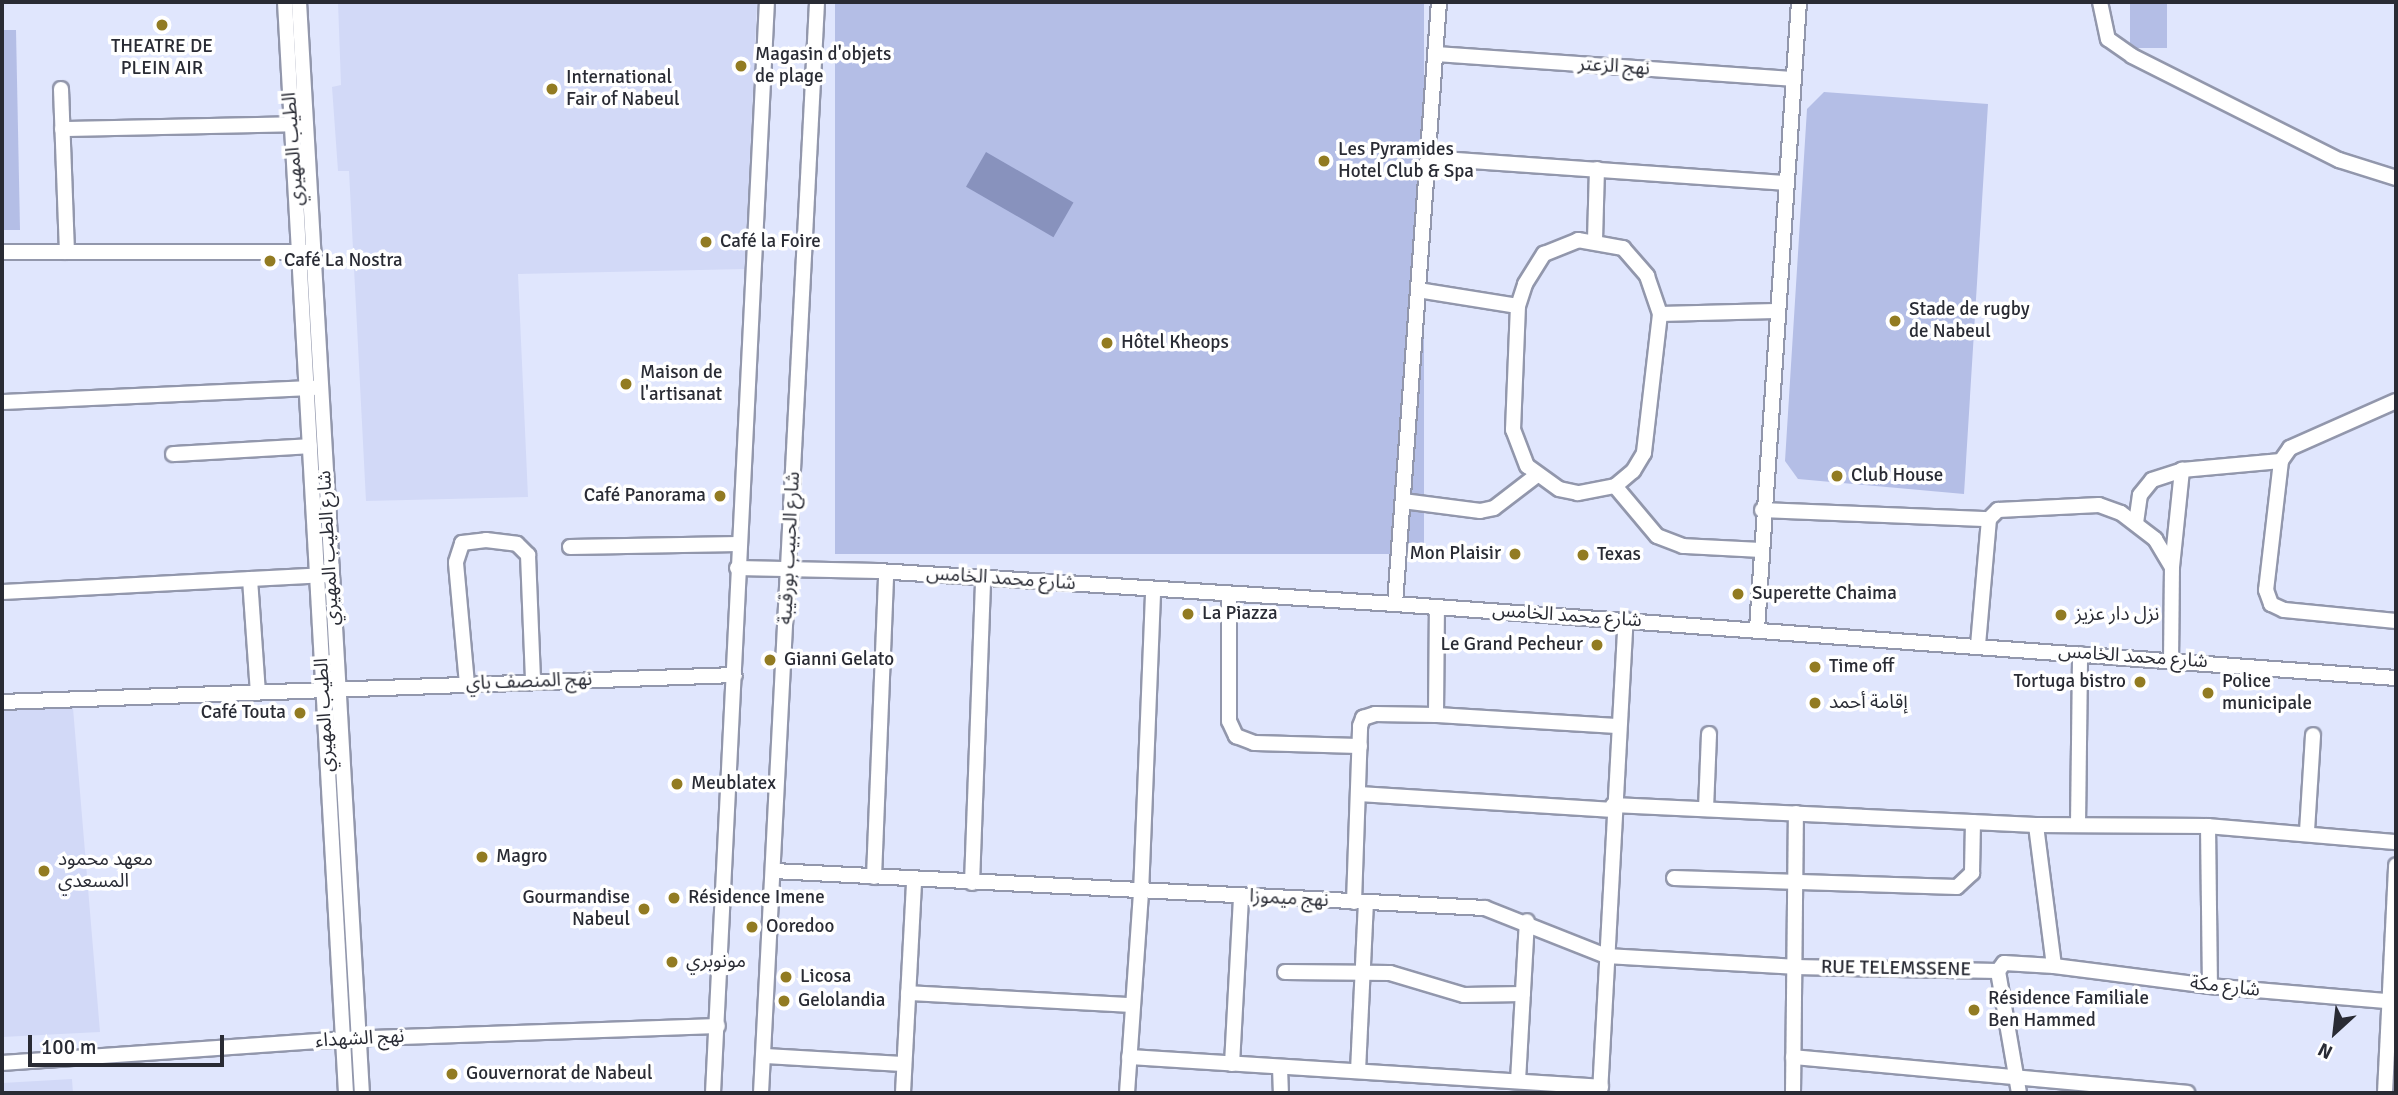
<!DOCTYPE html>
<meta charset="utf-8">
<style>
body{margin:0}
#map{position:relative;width:2398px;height:1095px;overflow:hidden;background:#e0e6fd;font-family:Signika,"Noto Sans Arabic",sans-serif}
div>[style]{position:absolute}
.built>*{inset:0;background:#d2d9f7}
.green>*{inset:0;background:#b4bee6;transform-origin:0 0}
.water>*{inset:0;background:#8892bd;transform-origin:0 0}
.roads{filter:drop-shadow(2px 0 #9297ac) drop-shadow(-2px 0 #9297ac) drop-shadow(0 2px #9297ac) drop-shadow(0 -2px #9297ac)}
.minor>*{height:14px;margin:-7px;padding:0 7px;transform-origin:7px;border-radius:7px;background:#fff}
.dots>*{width:19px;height:19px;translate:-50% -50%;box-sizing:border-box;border:4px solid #fff;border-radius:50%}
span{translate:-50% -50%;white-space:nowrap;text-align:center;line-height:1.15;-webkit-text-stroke:7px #fff;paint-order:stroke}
.poi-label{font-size:19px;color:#292b34}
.left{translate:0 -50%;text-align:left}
.right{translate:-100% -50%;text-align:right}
.street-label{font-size:19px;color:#292b34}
.frame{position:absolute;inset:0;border:4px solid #292b34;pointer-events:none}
.north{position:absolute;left:2300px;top:997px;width:70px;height:70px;-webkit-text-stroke:5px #fff;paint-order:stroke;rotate:207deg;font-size:19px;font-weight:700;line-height:28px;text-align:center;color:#292b34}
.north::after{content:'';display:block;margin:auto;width:24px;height:32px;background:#292b34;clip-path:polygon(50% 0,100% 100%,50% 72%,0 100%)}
.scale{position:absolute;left:28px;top:1035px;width:196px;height:32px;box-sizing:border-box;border:4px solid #292b34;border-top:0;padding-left:9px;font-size:21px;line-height:24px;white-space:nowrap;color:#292b34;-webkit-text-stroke:5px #fff;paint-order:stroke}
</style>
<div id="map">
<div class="built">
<div style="clip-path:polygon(338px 2px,757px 2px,745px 269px,518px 274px,528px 497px,366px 501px,349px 171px,338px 171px,332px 87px,341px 85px)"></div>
<div style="clip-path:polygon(73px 708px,100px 1032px,2px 1037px,2px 710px)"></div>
<div style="clip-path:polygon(72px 1079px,73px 1093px,2px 1093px,2px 1083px)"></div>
</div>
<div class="green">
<div style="left:835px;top:2px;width:589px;height:552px"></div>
<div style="left:2130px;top:2px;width:37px;height:46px"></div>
<div style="clip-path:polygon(2px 30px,16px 30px,20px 230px,2px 230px)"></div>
<div style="clip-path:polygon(1824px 92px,1988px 104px,1964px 494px,1798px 479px,1785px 461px,1807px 109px)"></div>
</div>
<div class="water">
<div style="left:986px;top:152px;width:101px;height:40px;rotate:30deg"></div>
</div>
<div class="roads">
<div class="minor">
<div style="left:285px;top:2px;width:1093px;rotate:86.8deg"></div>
<div style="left:299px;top:2px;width:1093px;rotate:86.7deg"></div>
<div style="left:2100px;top:2px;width:38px;rotate:78deg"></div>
<div style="left:2108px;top:39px;width:29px;rotate:35deg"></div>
<div style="left:2132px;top:56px;width:232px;rotate:26.7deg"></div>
<div style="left:2339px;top:160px;width:60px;rotate:17.5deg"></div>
<div style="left:1436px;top:54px;width:357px;rotate:4deg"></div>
<div style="left:61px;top:89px;width:163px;rotate:87.9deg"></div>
<div style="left:62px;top:129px;width:236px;rotate:-1.2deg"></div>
<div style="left:1428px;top:158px;width:357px;rotate:4deg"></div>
<div style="left:1578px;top:240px;width:46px;rotate:10.1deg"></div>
<div style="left:1623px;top:248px;width:37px;rotate:49deg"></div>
<div style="left:1647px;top:276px;width:40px;rotate:71.1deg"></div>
<div style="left:1660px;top:314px;width:140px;rotate:96.6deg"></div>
<div style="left:1644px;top:453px;width:21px;rotate:121deg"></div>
<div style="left:1633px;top:471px;width:23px;rotate:140deg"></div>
<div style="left:1615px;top:486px;width:38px;rotate:169deg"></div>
<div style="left:1578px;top:493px;width:19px;rotate:-168deg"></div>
<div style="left:1559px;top:489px;width:39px;rotate:-144deg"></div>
<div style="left:1527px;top:466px;width:39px;rotate:-111deg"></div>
<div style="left:1513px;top:430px;width:124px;rotate:-87.7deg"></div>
<div style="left:1518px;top:306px;width:23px;rotate:-72deg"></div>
<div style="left:1525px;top:284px;width:36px;rotate:-58deg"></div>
<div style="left:1544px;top:254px;width:37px;rotate:-22deg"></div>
<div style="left:1595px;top:240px;width:71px;rotate:-88.4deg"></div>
<div style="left:2px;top:252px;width:306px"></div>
<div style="left:1418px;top:290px;width:101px;rotate:9.1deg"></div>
<div style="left:1660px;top:314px;width:115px;rotate:-1.5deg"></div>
<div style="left:2396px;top:401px;width:116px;rotate:156.1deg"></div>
<div style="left:2290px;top:448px;width:16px;rotate:125deg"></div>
<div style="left:2281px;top:461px;width:130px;rotate:96.6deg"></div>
<div style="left:2266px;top:590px;width:15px;rotate:70deg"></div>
<div style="left:2271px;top:604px;width:14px;rotate:25deg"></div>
<div style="left:2284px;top:610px;width:113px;rotate:5.6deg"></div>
<div style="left:2px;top:402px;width:313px;rotate:-2.6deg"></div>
<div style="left:173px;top:454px;width:137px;rotate:-3.3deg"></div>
<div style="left:1615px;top:486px;width:65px;rotate:50deg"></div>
<div style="left:1657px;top:536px;width:28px;rotate:21deg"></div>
<div style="left:1683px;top:546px;width:76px;rotate:3deg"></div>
<div style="left:1403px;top:501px;width:78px;rotate:7.4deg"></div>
<div style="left:1480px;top:511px;width:14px;rotate:-12deg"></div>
<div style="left:1494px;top:508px;width:54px;rotate:-37.5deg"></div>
<div style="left:1762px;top:510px;width:227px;rotate:2.3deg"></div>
<div style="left:2136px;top:523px;width:28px;rotate:-82deg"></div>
<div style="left:2140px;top:495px;width:19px;rotate:-51deg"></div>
<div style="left:2152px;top:480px;width:32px;rotate:-18deg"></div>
<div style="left:2182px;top:470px;width:99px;rotate:-5.2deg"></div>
<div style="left:570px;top:547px;width:169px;rotate:-1deg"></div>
<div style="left:2172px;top:567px;width:98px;rotate:-84.1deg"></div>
<div style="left:737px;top:568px;width:141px;rotate:1.2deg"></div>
<div style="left:878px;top:571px;width:518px;rotate:3.65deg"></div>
<div style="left:1395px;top:604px;width:1004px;rotate:4.23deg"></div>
<div style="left:250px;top:579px;width:113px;rotate:86deg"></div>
<div style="left:2px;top:592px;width:323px;rotate:-3deg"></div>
<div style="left:1229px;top:594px;width:127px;rotate:90deg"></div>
<div style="left:1229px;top:721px;width:17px;rotate:65deg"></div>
<div style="left:1236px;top:736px;width:19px;rotate:21deg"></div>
<div style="left:1254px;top:743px;width:106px;rotate:1.6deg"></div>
<div style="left:1395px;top:604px;width:604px;rotate:-85.82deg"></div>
<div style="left:1757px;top:629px;width:628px;rotate:-86.17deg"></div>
<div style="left:1978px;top:645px;width:126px;rotate:-85deg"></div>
<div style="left:1989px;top:519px;width:13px;rotate:-45deg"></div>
<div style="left:1998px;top:510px;width:101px;rotate:-2.8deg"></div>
<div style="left:2099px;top:505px;width:23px;rotate:20deg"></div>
<div style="left:2121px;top:513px;width:43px;rotate:37.4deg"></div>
<div style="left:2155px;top:539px;width:33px;rotate:59deg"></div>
<div style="left:2172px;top:567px;width:93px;rotate:90.6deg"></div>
<div style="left:467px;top:684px;width:122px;rotate:-95.2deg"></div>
<div style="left:456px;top:562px;width:20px;rotate:-72deg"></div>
<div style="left:462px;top:543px;width:24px;rotate:-7deg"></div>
<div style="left:486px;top:540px;width:31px;rotate:7deg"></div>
<div style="left:517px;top:544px;width:16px;rotate:45deg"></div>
<div style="left:528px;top:555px;width:127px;rotate:87.7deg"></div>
<div style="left:2px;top:702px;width:733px;rotate:-2.11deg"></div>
<div style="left:1436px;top:715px;width:182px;rotate:3.5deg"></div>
<div style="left:1359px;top:794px;width:255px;rotate:3.6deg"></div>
<div style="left:1613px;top:805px;width:423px;rotate:2.7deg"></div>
<div style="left:2036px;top:825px;width:172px;rotate:0.3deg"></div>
<div style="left:2208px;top:826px;width:189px;rotate:4.9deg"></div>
<div style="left:1706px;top:809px;width:75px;rotate:-87.7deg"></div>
<div style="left:2078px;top:825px;width:171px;rotate:-89.3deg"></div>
<div style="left:2208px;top:826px;width:160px;rotate:89.3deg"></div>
<div style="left:2307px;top:831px;width:96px;rotate:-86.4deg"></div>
<div style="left:774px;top:871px;width:712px;rotate:2.98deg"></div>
<div style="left:1485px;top:908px;width:130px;rotate:21.6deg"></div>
<div style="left:1606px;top:956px;width:188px;rotate:3.3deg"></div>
<div style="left:1794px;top:967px;width:204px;rotate:1.1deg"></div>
<div style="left:874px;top:877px;width:305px;rotate:-87.7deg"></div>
<div style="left:1674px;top:878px;width:283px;rotate:1.8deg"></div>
<div style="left:1957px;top:887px;width:21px;rotate:-43deg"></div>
<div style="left:1972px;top:873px;width:51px;rotate:-88.9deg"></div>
<div style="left:972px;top:883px;width:305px;rotate:-87.9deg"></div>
<div style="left:1354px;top:902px;width:176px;rotate:-88deg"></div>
<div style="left:1360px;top:726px;width:9px;rotate:-69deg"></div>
<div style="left:1363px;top:718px;width:13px;rotate:-18deg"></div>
<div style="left:1375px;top:714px;width:61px;rotate:0.9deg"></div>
<div style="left:1436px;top:715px;width:108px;rotate:-89.5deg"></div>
<div style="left:2054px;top:966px;width:157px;rotate:7.3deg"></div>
<div style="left:2210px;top:986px;width:187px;rotate:4.9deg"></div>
<div style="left:1285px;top:972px;width:105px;rotate:0.5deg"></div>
<div style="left:1390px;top:973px;width:77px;rotate:16.6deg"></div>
<div style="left:1464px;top:995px;width:59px;rotate:-1deg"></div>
<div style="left:908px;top:993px;width:222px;rotate:3.1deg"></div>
<div style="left:764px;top:1056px;width:140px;rotate:3.3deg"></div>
<div style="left:1129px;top:1057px;width:473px;rotate:3.6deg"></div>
<div style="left:1793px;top:1057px;width:396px;rotate:5.2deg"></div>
<div style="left:2px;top:1063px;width:342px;rotate:-4deg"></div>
<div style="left:343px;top:1039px;width:375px;rotate:-2deg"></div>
<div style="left:1232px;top:1064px;width:167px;rotate:-86.9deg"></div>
<div style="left:1280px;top:1067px;width:26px;rotate:88deg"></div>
<div style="left:1358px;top:1071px;width:167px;rotate:-87.3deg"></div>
<div style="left:1518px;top:1081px;width:160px;rotate:-86.8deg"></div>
<div style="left:713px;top:1093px;width:1092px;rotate:-87.17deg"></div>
<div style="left:761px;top:1093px;width:1092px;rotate:-87.06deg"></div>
<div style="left:903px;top:1093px;width:213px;rotate:-87deg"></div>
<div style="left:1127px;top:1093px;width:200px;rotate:-86deg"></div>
<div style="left:1141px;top:893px;width:304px;rotate:-87.7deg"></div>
<div style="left:1600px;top:1093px;width:474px;rotate:-86.9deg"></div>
<div style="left:1793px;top:1093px;width:280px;rotate:-89.4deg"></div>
<div style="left:2019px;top:1093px;width:124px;rotate:-99.8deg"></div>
<div style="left:1998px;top:971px;width:10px;rotate:-53deg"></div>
<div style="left:2004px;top:963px;width:50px;rotate:3.4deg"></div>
<div style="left:2054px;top:966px;width:142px;rotate:-97.3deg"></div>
<div style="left:2385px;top:1093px;width:228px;rotate:-87.2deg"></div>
</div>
</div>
<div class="dots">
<div style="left:162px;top:25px;background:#927b22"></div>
<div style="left:741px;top:66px;background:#927b22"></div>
<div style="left:552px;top:89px;background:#927b22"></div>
<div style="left:1324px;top:161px;background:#927b22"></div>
<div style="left:706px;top:242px;background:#927b22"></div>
<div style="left:270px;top:261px;background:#927b22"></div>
<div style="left:1895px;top:321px;background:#927b22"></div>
<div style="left:1107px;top:343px;background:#927b22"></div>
<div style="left:626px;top:384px;background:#927b22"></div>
<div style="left:1837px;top:476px;background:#927b22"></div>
<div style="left:720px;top:496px;background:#927b22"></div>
<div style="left:1515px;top:554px;background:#927b22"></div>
<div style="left:1583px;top:555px;background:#927b22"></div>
<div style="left:1738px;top:594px;background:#927b22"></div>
<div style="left:1188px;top:614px;background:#927b22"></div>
<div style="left:2061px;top:615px;background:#927b22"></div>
<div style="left:1597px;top:645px;background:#927b22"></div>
<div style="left:770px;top:660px;background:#927b22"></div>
<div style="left:1815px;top:667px;background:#927b22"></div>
<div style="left:2140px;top:682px;background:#927b22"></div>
<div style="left:2208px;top:693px;background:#927b22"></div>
<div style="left:1815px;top:703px;background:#927b22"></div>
<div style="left:300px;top:713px;background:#927b22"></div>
<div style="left:677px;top:784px;background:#927b22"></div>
<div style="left:482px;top:857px;background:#927b22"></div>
<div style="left:44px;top:871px;background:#927b22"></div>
<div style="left:674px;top:898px;background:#927b22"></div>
<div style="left:644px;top:909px;background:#927b22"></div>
<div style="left:752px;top:927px;background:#927b22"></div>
<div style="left:672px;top:962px;background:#927b22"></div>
<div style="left:786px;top:977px;background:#927b22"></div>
<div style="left:784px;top:1001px;background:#927b22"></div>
<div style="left:1974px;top:1010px;background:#927b22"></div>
<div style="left:452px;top:1074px;background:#927b22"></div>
</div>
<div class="poi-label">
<span style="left:162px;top:58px">THEATRE DE<br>PLEIN AIR</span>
<span class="left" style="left:755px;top:66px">Magasin d'objets<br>de plage</span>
<span class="left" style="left:566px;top:89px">International<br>Fair of Nabeul</span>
<span class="left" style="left:1338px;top:161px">Les Pyramides<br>Hotel Club &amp; Spa</span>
<span class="left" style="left:720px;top:242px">Café la Foire</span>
<span class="left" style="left:284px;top:261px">Café La Nostra</span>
<span class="left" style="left:1909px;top:321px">Stade de rugby<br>de Nabeul</span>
<span class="left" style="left:1121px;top:343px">Hôtel Kheops</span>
<span class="left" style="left:640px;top:384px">Maison de<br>l'artisanat</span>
<span class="left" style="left:1851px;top:476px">Club House</span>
<span class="right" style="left:706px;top:496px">Café Panorama</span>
<span class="right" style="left:1501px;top:554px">Mon Plaisir</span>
<span class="left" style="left:1597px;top:555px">Texas</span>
<span class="left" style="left:1752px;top:594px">Superette Chaima</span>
<span class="left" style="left:1202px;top:614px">La Piazza</span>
<span class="left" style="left:2075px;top:615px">نزل دار عزيز</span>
<span class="right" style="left:1583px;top:645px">Le Grand Pecheur</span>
<span class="left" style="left:784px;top:660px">Gianni Gelato</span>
<span class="left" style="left:1829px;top:667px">Time off</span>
<span class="right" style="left:2126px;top:682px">Tortuga bistro</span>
<span class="left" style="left:2222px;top:693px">Police<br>municipale</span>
<span class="left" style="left:1829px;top:703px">إقامة أحمد</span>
<span class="right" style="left:286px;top:713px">Café Touta</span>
<span class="left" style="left:691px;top:784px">Meublatex</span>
<span class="left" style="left:496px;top:857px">Magro</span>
<span class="left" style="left:58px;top:871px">معهد محمود<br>المسعدي</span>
<span class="right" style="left:630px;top:909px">Gourmandise<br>Nabeul</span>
<span class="left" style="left:688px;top:898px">Résidence Imene</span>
<span class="left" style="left:766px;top:927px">Ooredoo</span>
<span class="left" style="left:686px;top:962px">مونوبري</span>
<span class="left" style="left:800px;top:977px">Licosa</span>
<span class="left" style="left:1988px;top:1010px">Résidence Familiale<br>Ben Hammed</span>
<span class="left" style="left:798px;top:1001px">Gelolandia</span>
<span class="left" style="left:466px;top:1074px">Gouvernorat de Nabeul</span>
</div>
<div class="street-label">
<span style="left:1614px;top:67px;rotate:4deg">نهج الزعتر</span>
<span style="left:294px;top:149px;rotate:-94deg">الطيب المهيري</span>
<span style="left:329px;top:548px;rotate:-93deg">شارع الطيب المهيري</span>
<span style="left:790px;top:548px;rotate:-87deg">شارع الحبيب بورقيبة</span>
<span style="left:1001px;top:579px;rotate:4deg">شارع محمد الخامس</span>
<span style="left:1567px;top:616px;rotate:4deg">شارع محمد الخامس</span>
<span style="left:2133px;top:657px;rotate:4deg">شارع محمد الخامس</span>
<span style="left:529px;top:682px;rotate:-2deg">نهج المنصف باي</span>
<span style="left:325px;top:715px;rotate:-93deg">الطيب المهيري</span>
<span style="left:1289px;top:899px;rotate:3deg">نهج ميموزا</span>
<span style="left:1896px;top:969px;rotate:1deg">RUE TELEMSSENE</span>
<span style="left:2225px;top:987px;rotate:6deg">شارع مكة</span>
<span style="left:360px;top:1039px;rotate:-3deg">نهج الشهداء</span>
</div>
<div class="frame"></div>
<div class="north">N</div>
<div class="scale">100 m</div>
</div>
